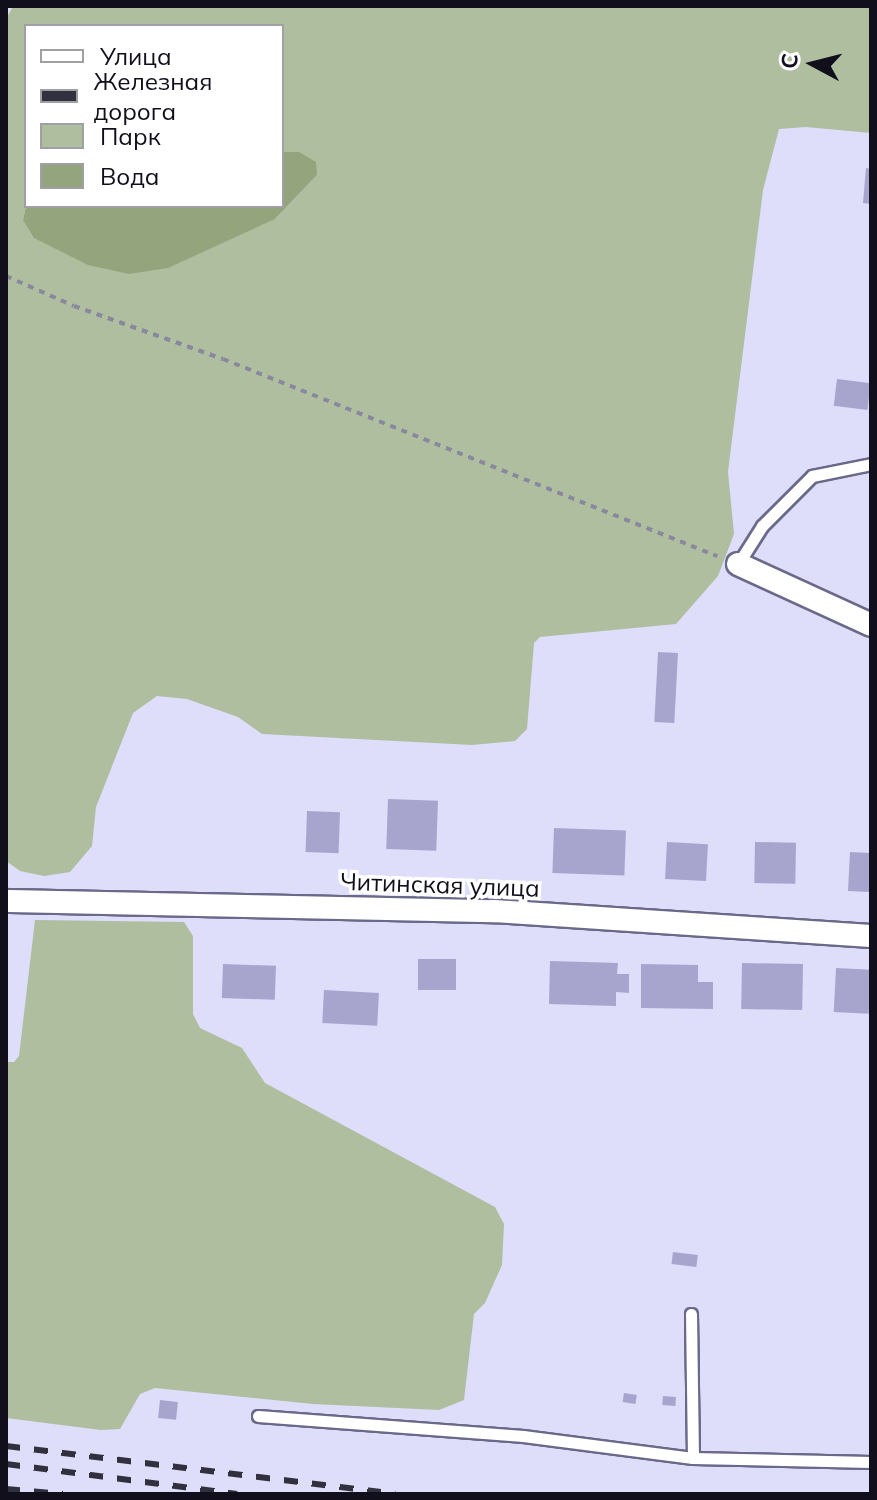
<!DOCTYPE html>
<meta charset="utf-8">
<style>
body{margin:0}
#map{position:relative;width:877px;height:1500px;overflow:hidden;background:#deddfa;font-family:Mulish,sans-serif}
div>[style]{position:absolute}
.green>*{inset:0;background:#b0bea0}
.water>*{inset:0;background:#94a57e}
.building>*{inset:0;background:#a7a5ce;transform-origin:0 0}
.path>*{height:4px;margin-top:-2px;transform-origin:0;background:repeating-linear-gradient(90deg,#89889e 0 6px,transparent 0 12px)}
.roads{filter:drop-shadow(2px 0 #6b6989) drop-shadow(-2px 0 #6b6989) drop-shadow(0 2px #6b6989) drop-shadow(0 -2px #6b6989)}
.lane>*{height:11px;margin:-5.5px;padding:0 5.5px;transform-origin:5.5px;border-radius:5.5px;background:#fff}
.street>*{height:22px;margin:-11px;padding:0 11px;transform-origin:11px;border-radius:11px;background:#fff}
.rail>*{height:6px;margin-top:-3px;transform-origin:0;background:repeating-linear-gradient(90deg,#31303e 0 14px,transparent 0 28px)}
span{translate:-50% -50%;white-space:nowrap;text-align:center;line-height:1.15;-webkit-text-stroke:7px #fff;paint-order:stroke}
.street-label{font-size:24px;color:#100f1b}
.frame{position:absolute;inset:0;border:8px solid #100f1b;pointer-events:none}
.legend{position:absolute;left:24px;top:24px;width:260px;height:184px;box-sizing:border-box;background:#fff;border:2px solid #9f9fa4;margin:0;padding:10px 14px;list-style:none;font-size:24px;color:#100f1b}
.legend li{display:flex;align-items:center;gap:16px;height:40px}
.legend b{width:40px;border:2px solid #9f9fa4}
.north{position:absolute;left:773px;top:24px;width:80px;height:80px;-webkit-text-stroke:6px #fff;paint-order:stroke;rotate:277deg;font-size:22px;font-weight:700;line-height:32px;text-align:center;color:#100f1b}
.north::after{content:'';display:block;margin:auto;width:28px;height:36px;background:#100f1b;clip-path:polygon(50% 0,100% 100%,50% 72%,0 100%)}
</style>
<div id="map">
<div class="green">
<div style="clip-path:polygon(evenodd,13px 6px,871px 6px,871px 133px,806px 127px,779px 129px,763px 190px,728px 472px,734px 534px,718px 576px,676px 624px,540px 637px,534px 643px,527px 729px,515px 741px,472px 745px,262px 734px,238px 717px,187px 699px,157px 696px,133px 713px,96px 807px,92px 846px,70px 872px,44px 876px,20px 871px,6px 861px,6px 19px,13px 6px,26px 26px,282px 26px,282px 152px,299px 152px,317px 175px,275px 219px,23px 220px,26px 206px,26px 26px)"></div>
<div style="clip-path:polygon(35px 920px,184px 922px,193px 936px,193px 1014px,200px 1028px,242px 1048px,265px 1083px,495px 1207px,504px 1224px,502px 1265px,485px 1303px,474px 1314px,464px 1400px,439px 1410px,313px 1404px,155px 1388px,140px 1394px,120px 1429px,101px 1430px,6px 1418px,6px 1062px,14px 1062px,19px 1056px)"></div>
</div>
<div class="water">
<div style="clip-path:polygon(282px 152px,299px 152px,316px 162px,317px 175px,275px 219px,168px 268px,129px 274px,88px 265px,34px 238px,23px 220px,26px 206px,282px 206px)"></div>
</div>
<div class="building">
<div style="clip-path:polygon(866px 168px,871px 169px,871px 204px,863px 203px)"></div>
<div style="left:837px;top:379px;width:34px;height:27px;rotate:7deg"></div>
<div style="left:658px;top:652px;width:20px;height:70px;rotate:3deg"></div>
<div style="left:388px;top:799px;width:50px;height:50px;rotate:2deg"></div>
<div style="left:307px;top:811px;width:33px;height:41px;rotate:2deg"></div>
<div style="left:554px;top:828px;width:72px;height:45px;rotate:2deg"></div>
<div style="left:667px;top:842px;width:41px;height:37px;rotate:3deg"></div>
<div style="left:755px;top:842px;width:41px;height:41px;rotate:1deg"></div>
<div style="left:850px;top:852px;width:21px;height:39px;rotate:3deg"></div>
<div style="left:418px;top:959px;width:38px;height:31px"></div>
<div style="clip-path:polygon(550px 961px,618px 963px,617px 974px,629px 974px,629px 993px,616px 992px,616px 1006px,549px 1004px)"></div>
<div style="left:742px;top:963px;width:61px;height:46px;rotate:1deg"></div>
<div style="left:223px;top:964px;width:53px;height:34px;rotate:2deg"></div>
<div style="clip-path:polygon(641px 964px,698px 965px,698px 982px,713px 982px,713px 1009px,641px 1008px)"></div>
<div style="left:836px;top:968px;width:35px;height:44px;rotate:3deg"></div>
<div style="left:324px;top:990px;width:55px;height:33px;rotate:3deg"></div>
<div style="left:673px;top:1252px;width:25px;height:12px;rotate:7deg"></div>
<div style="left:624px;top:1393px;width:13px;height:9px;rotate:9deg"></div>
<div style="left:663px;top:1396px;width:13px;height:9px;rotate:4deg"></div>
<div style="left:160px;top:1400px;width:18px;height:18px;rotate:6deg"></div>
</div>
<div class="path">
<div style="left:6px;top:276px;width:74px;rotate:23.8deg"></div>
<div style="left:74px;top:306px;width:158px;rotate:19.6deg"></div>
<div style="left:223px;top:359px;width:532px;rotate:21.74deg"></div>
</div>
<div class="roads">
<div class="lane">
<div style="left:738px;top:564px;width:45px;rotate:-57.7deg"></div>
<div style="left:762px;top:526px;width:71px;rotate:-45deg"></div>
<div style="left:812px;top:476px;width:60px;rotate:-11.5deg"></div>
<div style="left:691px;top:1314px;width:144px;rotate:89.2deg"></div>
<div style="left:258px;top:1416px;width:266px;rotate:4.3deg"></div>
<div style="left:523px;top:1436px;width:171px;rotate:7.4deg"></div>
<div style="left:693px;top:1458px;width:178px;rotate:1.3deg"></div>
</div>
<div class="street">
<div style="left:738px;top:564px;width:146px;rotate:24.6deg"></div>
<div style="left:6px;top:901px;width:488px;rotate:1.2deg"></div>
<div style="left:494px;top:911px;width:378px;rotate:3.8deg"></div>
</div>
</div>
<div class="rail">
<div style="left:6px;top:1446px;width:392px;rotate:7deg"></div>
<div style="left:6px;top:1464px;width:233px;rotate:7.4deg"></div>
<div style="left:6px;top:1489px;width:57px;rotate:5deg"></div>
</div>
<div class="street-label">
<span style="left:440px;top:885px;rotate:2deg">Читинская улица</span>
</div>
<div class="frame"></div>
<ul class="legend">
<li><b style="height:10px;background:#fff"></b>Улица</li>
<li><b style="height:10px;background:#31303e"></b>Железная дорога</li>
<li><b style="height:22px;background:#b0bea0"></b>Парк</li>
<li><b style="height:22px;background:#94a57e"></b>Вода</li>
</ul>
<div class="north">С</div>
</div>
